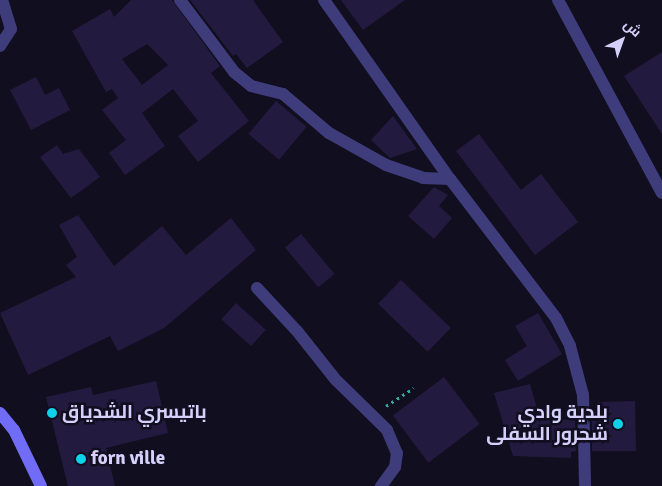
<!DOCTYPE html>
<meta charset="utf-8">
<style>
body{margin:0}
#map{position:relative;width:662px;height:486px;overflow:hidden;background:#110e1f;font-family:Signika,Cairo,sans-serif}
div>[style]{position:absolute}
.building>*{inset:0;background:#231b3f;transform-origin:0 0}
.path>*{height:3px;margin-top:-1.5px;transform-origin:0;background:repeating-linear-gradient(90deg,#35aba4 0 2.5px,transparent 0 6.5px)}
.minor>*{height:12px;margin:-6px;padding:0 6px;transform-origin:6px;border-radius:6px;background:#3f3c7c}
.secondary>*{height:12px;margin:-6px;padding:0 6px;transform-origin:6px;border-radius:6px;background:#716cf6}
.dots>*{width:14px;height:14px;translate:-50% -50%;box-sizing:border-box;border:2px solid #110e1f;border-radius:50%}
span{translate:-50% -50%;white-space:nowrap;text-align:center;line-height:1.15;-webkit-text-stroke:5px #110e1f;paint-order:stroke}
.poi-label{font-size:19px;color:#d5cffc;font-weight:700}
.left{translate:0 -50%;text-align:left}
.right{translate:-100% -50%;text-align:right}
.north{position:absolute;left:597px;top:15px;width:50px;height:50px;-webkit-text-stroke:4px #110e1f;paint-order:stroke;rotate:42deg;font-size:14px;font-weight:700;line-height:20px;text-align:center;color:#d5cffc}
.north::after{content:'';display:block;margin:auto;width:18px;height:22px;background:#d5cffc;clip-path:polygon(50% 0,100% 100%,50% 72%,0 100%)}
</style>
<div id="map">
<div class="building">
<div style="clip-path:polygon(evenodd,131px 0,172px 0,220px 66px,211px 73px,249px 121px,198px 162px,178px 136px,198px 121px,173px 89px,142px 113px,165px 146px,125px 175px,109px 153px,126px 140px,102px 110px,118px 98px,112px 89px,106px 92px,72px 31px,110px 9px,114px 17px,131px 0,147px 44px,168px 65px,142px 85px,122px 59px,147px 44px)"></div>
<div style="clip-path:polygon(190px 0,253px 0,283px 42px,247px 68px,236px 54px,233px 56px)"></div>
<div style="clip-path:polygon(341px 0,405px 0,363px 30px)"></div>
<div style="clip-path:polygon(662px 52px,662px 134px,624px 76px)"></div>
<div style="clip-path:polygon(36px 77px,45px 95px,59px 88px,70px 110px,31px 130px,10px 90px)"></div>
<div style="left:276px;top:101px;width:40px;height:43px;rotate:40deg"></div>
<div style="clip-path:polygon(393px 116px,417px 149px,390px 158px,371px 140px)"></div>
<div style="clip-path:polygon(479px 134px,521px 190px,541px 174px,578px 222px,535px 255px,456px 151px)"></div>
<div style="clip-path:polygon(57px 145px,63px 154px,79px 149px,100px 177px,71px 198px,40px 157px)"></div>
<div style="clip-path:polygon(434px 187px,448px 195px,439px 206px,452px 218px,434px 239px,408px 216px)"></div>
<div style="clip-path:polygon(78px 215px,114px 266px,162px 226px,186px 255px,231px 218px,256px 250px,164px 328px,118px 351px,110px 336px,28px 375px,0 313px,76px 277px,66px 265px,77px 257px,59px 225px)"></div>
<div style="left:301px;top:234px;width:52px;height:21px;rotate:50deg"></div>
<div style="left:401px;top:280px;width:69px;height:33px;rotate:44deg"></div>
<div style="left:236px;top:303px;width:40px;height:22px;rotate:42deg"></div>
<div style="clip-path:polygon(538px 313px,562px 354px,518px 381px,505px 360px,527px 346px,515px 326px)"></div>
<div style="left:444px;top:377px;width:59px;height:64px;rotate:53deg"></div>
<div style="clip-path:polygon(156px 381px,168px 433px,106px 448px,115px 486px,68px 486px,46px 397px,91px 387px,93px 395px)"></div>
<div style="clip-path:polygon(530px 384px,540px 419px,575px 420px,576px 451px,571px 452px,571px 458px,513px 456px,494px 393px)"></div>
<div style="clip-path:polygon(635px 401px,636px 451px,592px 451px,592px 420px,598px 421px,598px 402px)"></div>
</div>
<div class="path">
<div style="left:386px;top:406px;width:33px;rotate:-33deg"></div>
</div>
<div class="minor">
<div style="left:180px;top:0;width:90px;rotate:53.1deg"></div>
<div style="left:234px;top:72px;width:22px;rotate:39deg"></div>
<div style="left:251px;top:86px;width:33px;rotate:14deg"></div>
<div style="left:283px;top:94px;width:60px;rotate:40.3deg"></div>
<div style="left:329px;top:133px;width:65px;rotate:29.3deg"></div>
<div style="left:386px;top:165px;width:39px;rotate:19deg"></div>
<div style="left:423px;top:178px;width:27px;rotate:2deg"></div>
<div style="left:324px;top:0;width:219px;rotate:54.9deg"></div>
<div style="left:450px;top:179px;width:175px;rotate:52.7deg"></div>
<div style="left:556px;top:318px;width:31px;rotate:63deg"></div>
<div style="left:570px;top:346px;width:51px;rotate:75.1deg"></div>
<div style="left:583px;top:395px;width:91px;rotate:88.7deg"></div>
<div style="left:558px;top:0;width:219px;rotate:61.7deg"></div>
<div style="left:0;top:46px;width:20px;rotate:-57deg"></div>
<div style="left:11px;top:29px;width:30px;rotate:-107deg"></div>
<div style="left:257px;top:288px;width:59px;rotate:47.1deg"></div>
<div style="left:297px;top:331px;width:61px;rotate:51.6deg"></div>
<div style="left:335px;top:379px;width:73px;rotate:44.4deg"></div>
<div style="left:387px;top:430px;width:25px;rotate:67deg"></div>
<div style="left:397px;top:453px;width:14px;rotate:98deg"></div>
<div style="left:395px;top:467px;width:24px;rotate:126deg"></div>
</div>
<div class="secondary">
<div style="left:0;top:413px;width:22px;rotate:51deg"></div>
<div style="left:14px;top:430px;width:62px;rotate:64.3deg"></div>
</div>
<div class="dots">
<div style="left:52px;top:413px;background:#0ed2ea"></div>
<div style="left:618px;top:424px;background:#0ed2ea"></div>
<div style="left:81px;top:459px;background:#0ed2ea"></div>
</div>
<div class="poi-label">
<span class="left" style="left:62px;top:413px">باتيسري الشدياق</span>
<span class="right" style="left:608px;top:424px">بلدية وادي<br>شحرور السفلى</span>
<span class="left" style="left:91px;top:459px">forn ville</span>
</div>
<div class="north">ش</div>
</div>
